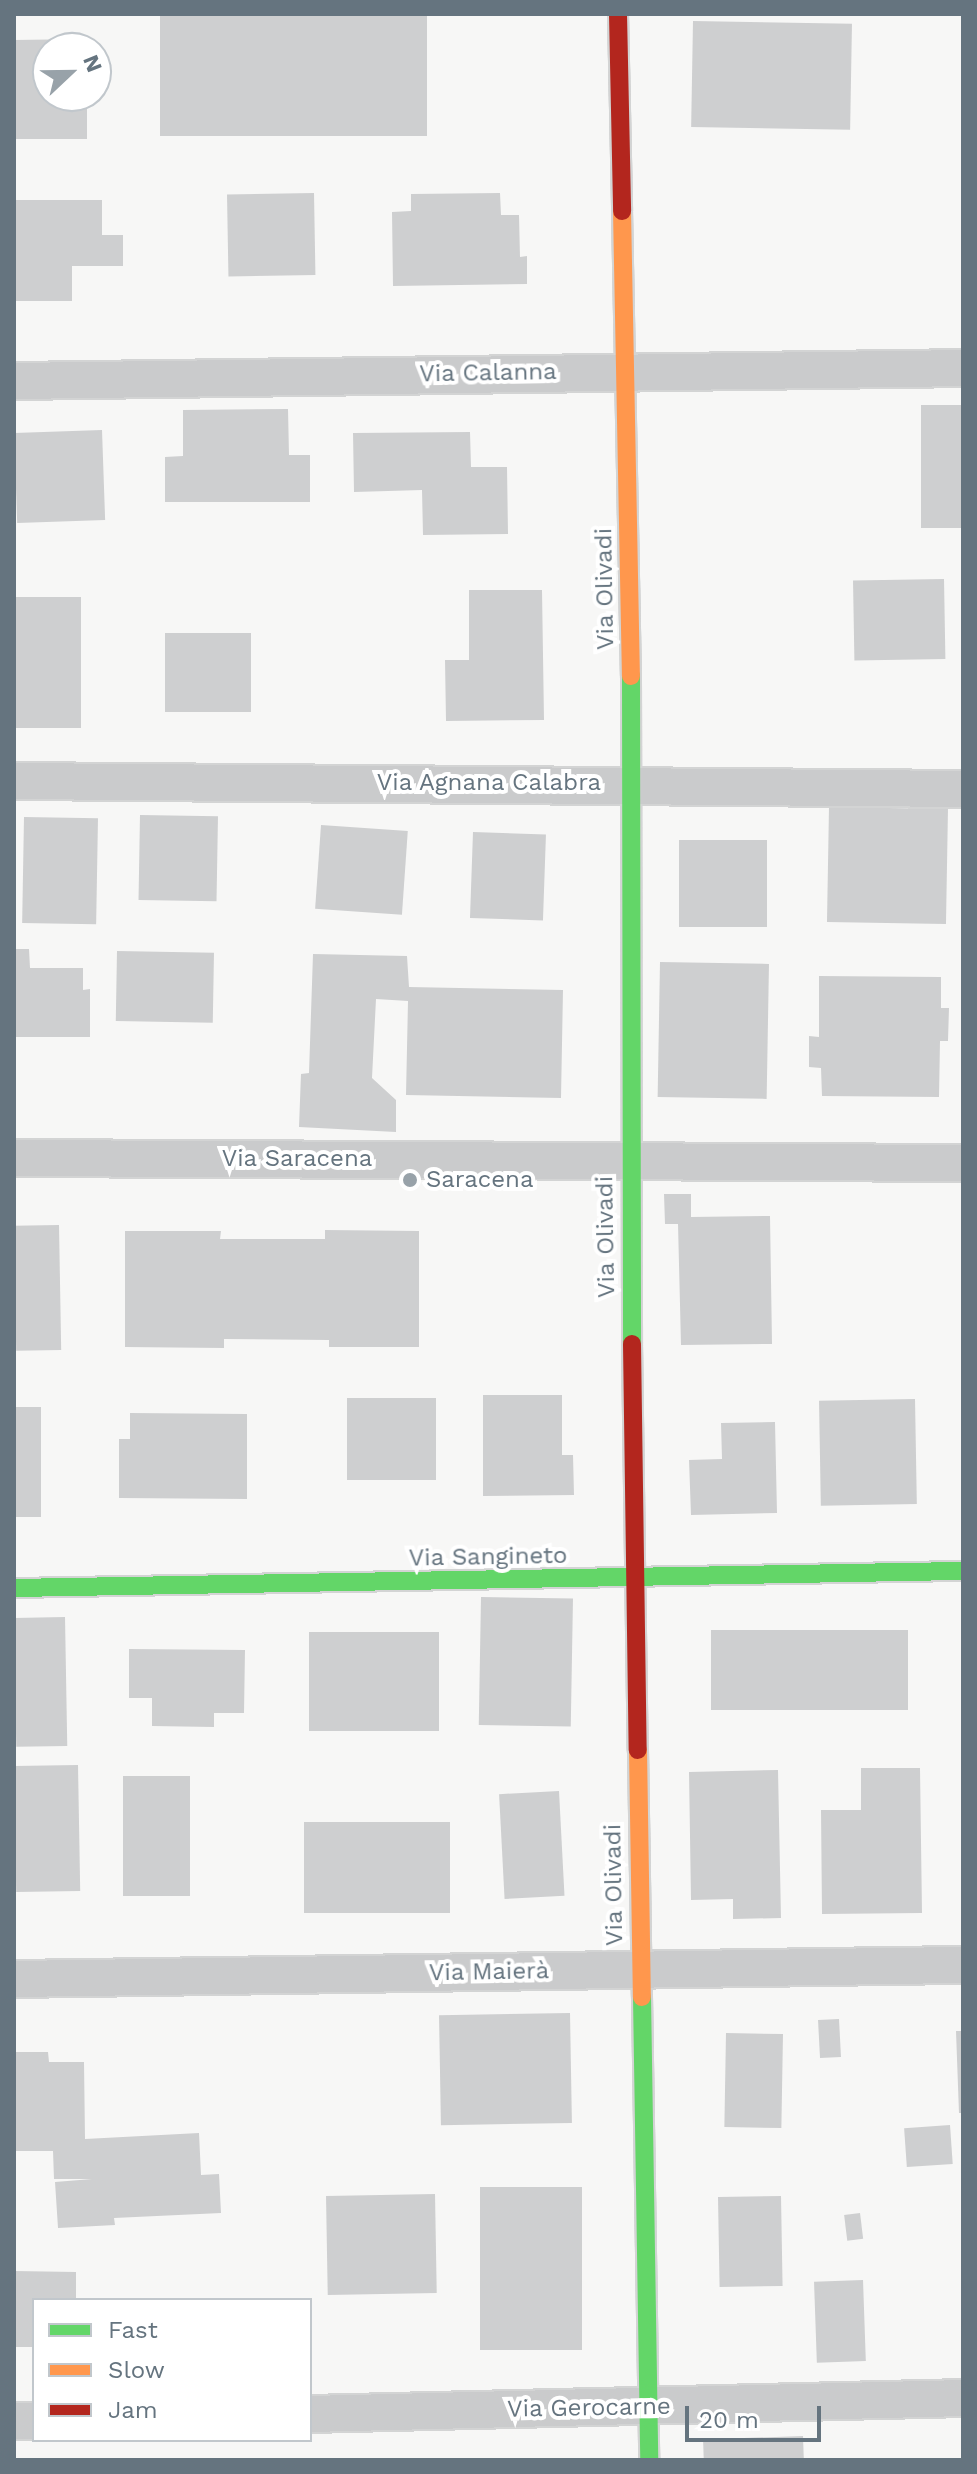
<!DOCTYPE html>
<meta charset="utf-8">
<style>
body{margin:0}
#map{position:relative;width:977px;height:2474px;overflow:hidden;background:#f7f7f6;font-family:"Work Sans",sans-serif}
div>[style]{position:absolute}
.building>*{inset:0;background:#cecfd0;transform-origin:0 0}
.roads{filter:drop-shadow(2px 0 #d3d4d4) drop-shadow(-2px 0 #d3d4d4) drop-shadow(0 2px #d3d4d4) drop-shadow(0 -2px #d3d4d4)}
.street>*{height:36px;margin:-18px;padding:0 18px;transform-origin:18px;border-radius:18px;background:#cacbcc}
.fast>*{height:18px;margin:-9px;padding:0 9px;transform-origin:9px;border-radius:9px;background:#63d668}
.slow>*{height:18px;margin:-9px;padding:0 9px;transform-origin:9px;border-radius:9px;background:#ff974d}
.jam>*{height:18px;margin:-9px;padding:0 9px;transform-origin:9px;border-radius:9px;background:#b3261e}
.dots>*{width:22px;height:22px;translate:-50% -50%;box-sizing:border-box;border:4px solid #fff;border-radius:50%}
span{translate:-50% -50%;white-space:nowrap;text-align:center;line-height:1.15;-webkit-text-stroke:8px #fff;paint-order:stroke}
.street-label{font-size:24px;color:#65747f}
.poi-label{font-size:24px;color:#65747f}
.left{translate:0 -50%;text-align:left}
.frame{position:absolute;inset:0;border:16px solid #65747f;pointer-events:none}
.legend{position:absolute;left:32px;top:2298px;width:280px;height:144px;box-sizing:border-box;background:#fff;border:2px solid #c1c7cc;margin:0;padding:10px 14px;list-style:none;font-size:24px;color:#65747f}
.legend li{display:flex;align-items:center;gap:16px;height:40px}
.legend b{width:40px;border:2px solid #c1c7cc}
.north{position:absolute;left:32px;top:32px;width:80px;height:80px;box-sizing:border-box;background:#fff;border:2px solid #c1c7cc;border-radius:50%;rotate:68deg;font-size:22px;font-weight:700;line-height:32px;text-align:center;color:#65747f}
.north::after{content:'';display:block;margin:auto;width:28px;height:36px;background:#98a2a9;clip-path:polygon(50% 0,100% 100%,50% 72%,0 100%)}
.scale{position:absolute;left:685px;top:2406px;width:136px;height:36px;box-sizing:border-box;border:4px solid #65747f;border-top:0;padding-left:10px;font-size:24px;line-height:28px;white-space:nowrap;color:#65747f;-webkit-text-stroke:6px #fff;paint-order:stroke}
</style>
<div id="map">
<div class="building">
<div style="left:160px;top:16px;width:267px;height:120px"></div>
<div style="left:693px;top:21px;width:159px;height:106px;rotate:1deg"></div>
<div style="clip-path:polygon(86px 39px,86px 48px,48px 48px,48px 96px,87px 96px,87px 139px,14px 139px,14px 40px)"></div>
<div style="left:314px;top:193px;width:82px;height:87px;rotate:89deg"></div>
<div style="clip-path:polygon(500px 193px,501px 215px,519px 215px,520px 257px,527px 256px,527px 284px,393px 286px,392px 212px,411px 211px,411px 194px)"></div>
<div style="clip-path:polygon(14px 200px,102px 200px,102px 235px,123px 235px,123px 266px,72px 266px,72px 301px,14px 301px)"></div>
<div style="left:921px;top:405px;width:42px;height:123px"></div>
<div style="clip-path:polygon(288px 409px,289px 455px,310px 455px,310px 502px,165px 502px,165px 457px,183px 456px,183px 410px)"></div>
<div style="left:102px;top:430px;width:90px;height:88px;rotate:88deg"></div>
<div style="clip-path:polygon(470px 432px,471px 467px,507px 467px,508px 534px,423px 535px,422px 490px,354px 492px,353px 433px)"></div>
<div style="left:944px;top:579px;width:80px;height:91px;rotate:89deg"></div>
<div style="clip-path:polygon(469px 590px,542px 590px,544px 720px,446px 721px,445px 660px,469px 660px)"></div>
<div style="left:14px;top:597px;width:67px;height:131px"></div>
<div style="left:165px;top:633px;width:86px;height:79px"></div>
<div style="left:829px;top:807px;width:119px;height:115px;rotate:1deg"></div>
<div style="left:140px;top:815px;width:78px;height:85px;rotate:1deg"></div>
<div style="left:24px;top:817px;width:74px;height:106px;rotate:1deg"></div>
<div style="left:321px;top:825px;width:87px;height:84px;rotate:4deg"></div>
<div style="left:473px;top:832px;width:73px;height:86px;rotate:2deg"></div>
<div style="left:679px;top:840px;width:88px;height:87px"></div>
<div style="clip-path:polygon(14px 949px,29px 949px,30px 968px,83px 968px,83px 990px,90px 989px,90px 1037px,14px 1037px)"></div>
<div style="left:117px;top:951px;width:97px;height:70px;rotate:1deg"></div>
<div style="clip-path:polygon(313px 954px,407px 956px,409px 987px,563px 990px,561px 1098px,406px 1095px,408px 1001px,376px 999px,372px 1078px,396px 1100px,396px 1132px,299px 1127px,301px 1074px,309px 1073px)"></div>
<div style="left:660px;top:962px;width:109px;height:135px;rotate:1deg"></div>
<div style="clip-path:polygon(819px 976px,941px 977px,941px 1008px,949px 1008px,948px 1041px,940px 1041px,939px 1097px,822px 1096px,821px 1068px,809px 1067px,809px 1036px,819px 1037px)"></div>
<div style="clip-path:polygon(664px 1194px,691px 1194px,691px 1217px,770px 1216px,772px 1344px,681px 1345px,678px 1224px,665px 1224px)"></div>
<div style="left:59px;top:1225px;width:125px;height:45px;rotate:89deg"></div>
<div style="clip-path:polygon(325px 1230px,419px 1231px,419px 1347px,329px 1347px,329px 1340px,224px 1339px,224px 1348px,125px 1347px,125px 1231px,221px 1231px,220px 1239px,325px 1239px)"></div>
<div style="clip-path:polygon(483px 1395px,562px 1395px,562px 1455px,573px 1455px,574px 1495px,483px 1496px)"></div>
<div style="left:347px;top:1398px;width:89px;height:82px"></div>
<div style="left:915px;top:1399px;width:105px;height:96px;rotate:89deg"></div>
<div style="left:14px;top:1407px;width:27px;height:110px"></div>
<div style="clip-path:polygon(130px 1413px,247px 1414px,247px 1499px,119px 1498px,119px 1439px,130px 1439px)"></div>
<div style="clip-path:polygon(775px 1422px,777px 1513px,691px 1515px,689px 1460px,722px 1459px,721px 1423px)"></div>
<div style="left:481px;top:1597px;width:92px;height:128px;rotate:1deg"></div>
<div style="left:65px;top:1617px;width:129px;height:51px;rotate:89deg"></div>
<div style="left:908px;top:1630px;width:80px;height:197px;rotate:90deg"></div>
<div style="left:309px;top:1632px;width:130px;height:99px"></div>
<div style="clip-path:polygon(129px 1649px,245px 1650px,244px 1713px,214px 1713px,214px 1727px,152px 1726px,152px 1698px,129px 1698px)"></div>
<div style="left:78px;top:1765px;width:126px;height:64px;rotate:89deg"></div>
<div style="clip-path:polygon(861px 1768px,920px 1768px,922px 1913px,822px 1914px,821px 1810px,861px 1810px)"></div>
<div style="clip-path:polygon(778px 1770px,781px 1918px,733px 1919px,733px 1899px,691px 1900px,689px 1772px)"></div>
<div style="left:123px;top:1776px;width:67px;height:120px"></div>
<div style="left:559px;top:1791px;width:105px;height:60px;rotate:87deg"></div>
<div style="left:450px;top:1822px;width:91px;height:146px;rotate:90deg"></div>
<div style="left:570px;top:2013px;width:110px;height:131px;rotate:89deg"></div>
<div style="left:839px;top:2019px;width:38px;height:21px;rotate:87deg"></div>
<div style="clip-path:polygon(956px 2031px,963px 2031px,963px 2113px,959px 2113px)"></div>
<div style="left:726px;top:2033px;width:57px;height:94px;rotate:1deg"></div>
<div style="clip-path:polygon(14px 2052px,48px 2052px,49px 2062px,84px 2062px,85px 2139px,199px 2133px,201px 2175px,219px 2174px,221px 2213px,114px 2218px,115px 2225px,58px 2228px,55px 2182px,92px 2179px,54px 2179px,53px 2151px,14px 2151px)"></div>
<div style="left:950px;top:2125px;width:39px;height:46px;rotate:86deg"></div>
<div style="left:582px;top:2187px;width:163px;height:102px;rotate:90deg"></div>
<div style="left:435px;top:2194px;width:99px;height:109px;rotate:89deg"></div>
<div style="left:781px;top:2196px;width:90px;height:63px;rotate:89deg"></div>
<div style="left:860px;top:2213px;width:26px;height:16px;rotate:83deg"></div>
<div style="clip-path:polygon(14px 2271px,76px 2272px,76px 2300px,34px 2300px,34px 2347px,14px 2347px)"></div>
<div style="left:863px;top:2280px;width:81px;height:49px;rotate:88deg"></div>
<div style="left:803px;top:2436px;width:24px;height:100px;rotate:88deg"></div>
</div>
<div class="roads">
<div class="street">
<div style="left:14px;top:381px;width:949px;rotate:-0.78deg"></div>
<div style="left:14px;top:781px;width:949px;rotate:0.48deg"></div>
<div style="left:14px;top:1158px;width:949px;rotate:0.3deg"></div>
<div style="left:14px;top:1979px;width:949px;rotate:-0.85deg"></div>
<div style="left:310px;top:2414px;width:653px;rotate:-1.4deg"></div>
<div style="left:14px;top:2421px;width:20px"></div>
</div>
<div class="fast">
<div style="left:631px;top:676px;width:668px;rotate:89.91deg"></div>
<div style="left:14px;top:1588px;width:949px;rotate:-1.03deg"></div>
<div style="left:642px;top:1997px;width:463px;rotate:89.1deg"></div>
</div>
<div class="slow">
<div style="left:622px;top:211px;width:465px;rotate:88.9deg"></div>
<div style="left:638px;top:1750px;width:247px;rotate:89.1deg"></div>
</div>
<div class="jam">
<div style="left:618px;top:14px;width:197px;rotate:88.8deg"></div>
<div style="left:632px;top:1344px;width:406px;rotate:89.2deg"></div>
</div>
</div>
<div class="dots">
<div style="left:410px;top:1180px;background:#98a2a9"></div>
</div>
<div class="street-label">
<span style="left:488px;top:373px;rotate:-1deg">Via Calanna</span>
<span style="left:605px;top:589px;rotate:-91deg">Via Olivadi</span>
<span style="left:489px;top:783px">Via Agnana Calabra</span>
<span style="left:297px;top:1159px">Via Saracena</span>
<span style="left:606px;top:1237px;rotate:-91deg">Via Olivadi</span>
<span style="left:488px;top:1557px;rotate:-1deg">Via Sangineto</span>
<span style="left:614px;top:1885px;rotate:-91deg">Via Olivadi</span>
<span style="left:489px;top:1972px;rotate:-1deg">Via Maierà</span>
<span style="left:589px;top:2408px;rotate:-1deg">Via Gerocarne</span>
</div>
<div class="poi-label">
<span class="left" style="left:426px;top:1180px">Saracena</span>
</div>
<div class="frame"></div>
<ul class="legend">
<li><b style="height:10px;background:#63d668"></b>Fast</li>
<li><b style="height:10px;background:#ff974d"></b>Slow</li>
<li><b style="height:10px;background:#b3261e"></b>Jam</li>
</ul>
<div class="north">N</div>
<div class="scale">20 m</div>
</div>
